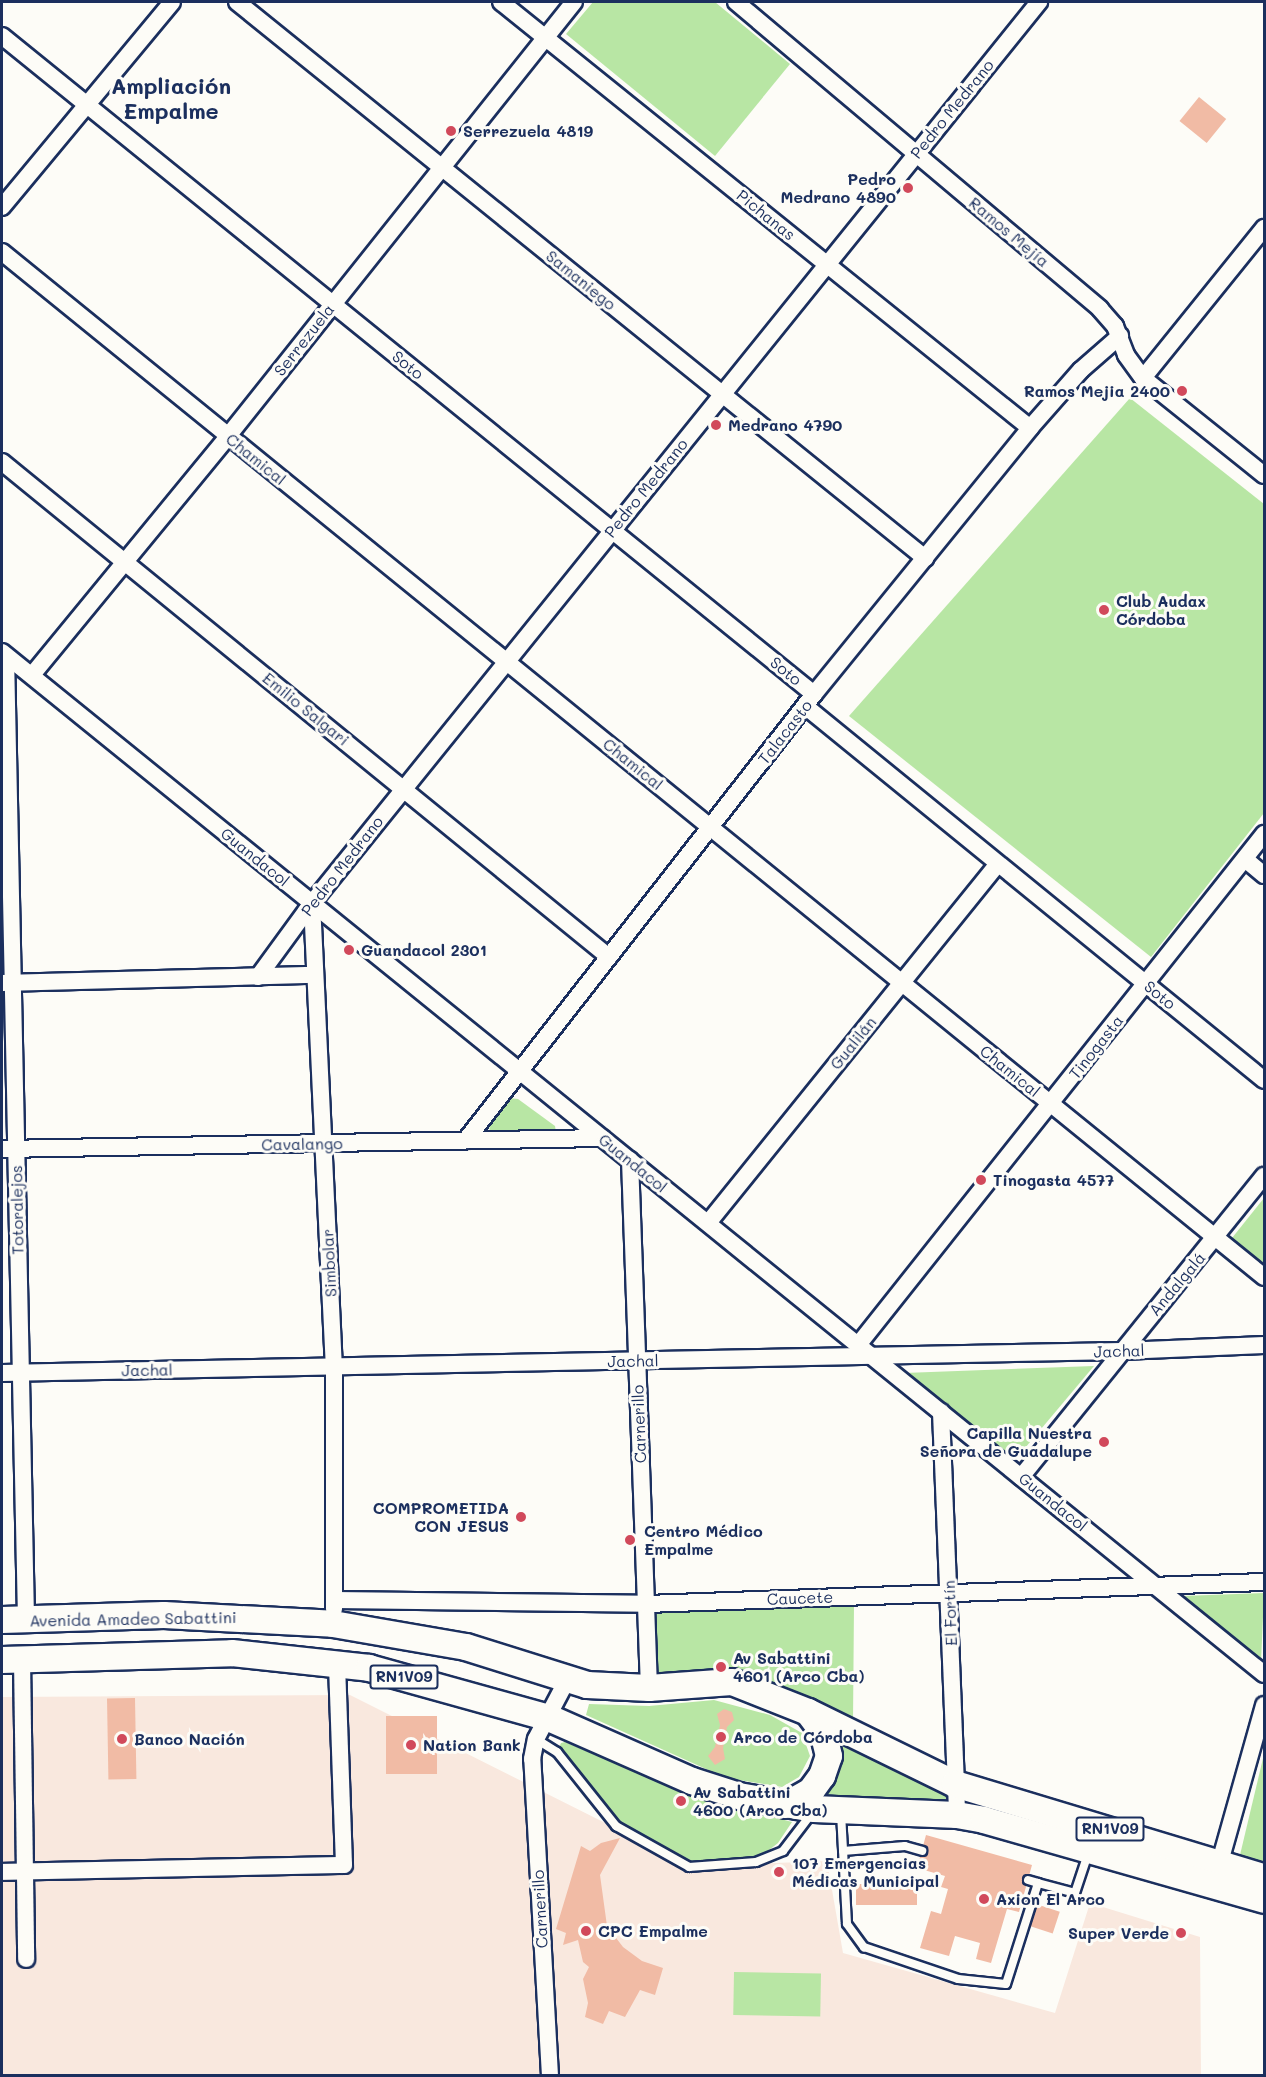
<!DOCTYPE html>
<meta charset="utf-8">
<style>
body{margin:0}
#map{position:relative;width:1266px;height:2077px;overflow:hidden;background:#fdfcf7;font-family:Mali,sans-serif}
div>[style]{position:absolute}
.built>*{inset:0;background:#f9e8de}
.green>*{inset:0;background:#b8e6a4;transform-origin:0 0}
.building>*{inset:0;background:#f1bba5;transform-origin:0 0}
.roads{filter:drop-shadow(2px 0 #1b2f5e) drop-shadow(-2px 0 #1b2f5e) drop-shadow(0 2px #1b2f5e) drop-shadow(0 -2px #1b2f5e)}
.lane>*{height:8px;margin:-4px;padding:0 4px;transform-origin:4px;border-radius:4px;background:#fdfcf7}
.street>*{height:16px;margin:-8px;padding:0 8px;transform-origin:8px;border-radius:8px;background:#fdfcf7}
.primary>*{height:26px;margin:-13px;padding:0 13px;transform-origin:13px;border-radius:13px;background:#fdfcf7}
.dots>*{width:16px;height:16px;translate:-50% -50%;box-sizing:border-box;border:3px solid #fdfcf7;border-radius:50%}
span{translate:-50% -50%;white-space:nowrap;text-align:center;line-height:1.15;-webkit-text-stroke:6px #fdfcf7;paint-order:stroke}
.shield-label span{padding:2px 4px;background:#fdfcf7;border:2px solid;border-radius:4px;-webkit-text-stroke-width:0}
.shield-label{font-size:15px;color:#1b2f5e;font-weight:700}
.street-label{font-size:16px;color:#1b2f5e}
.poi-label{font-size:16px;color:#1b2f5e;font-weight:700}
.left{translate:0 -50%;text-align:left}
.right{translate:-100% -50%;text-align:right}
.district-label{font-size:22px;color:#1b2f5e;font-weight:700}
.frame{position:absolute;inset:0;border:3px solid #1b2f5e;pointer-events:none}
</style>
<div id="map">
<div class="built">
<div style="clip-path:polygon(350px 1695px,691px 1866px,827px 1861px,843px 1953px,1055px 2013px,1090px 1903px,1200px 1937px,1201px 2075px,2px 2075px,2px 1697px)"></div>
</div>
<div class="green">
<div style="clip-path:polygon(593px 2px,715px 2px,790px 64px,715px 156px,566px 34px)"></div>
<div style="clip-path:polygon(1130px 398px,1264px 504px,1264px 813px,1151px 957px,849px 716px)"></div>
<div style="clip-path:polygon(509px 1098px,518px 1099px,555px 1126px,556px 1132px,490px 1133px,489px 1124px)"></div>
<div style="clip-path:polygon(1264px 1198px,1264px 1264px,1232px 1238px)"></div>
<div style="clip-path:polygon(1094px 1366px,1015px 1460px,904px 1373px)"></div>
<div style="clip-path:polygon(1264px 1593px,1261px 1663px,1182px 1596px)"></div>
<div style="clip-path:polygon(854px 1605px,853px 1722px,767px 1680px,715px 1673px,658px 1678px,656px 1613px)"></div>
<div style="clip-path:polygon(714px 1700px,770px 1715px,802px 1733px,810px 1756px,799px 1777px,782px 1787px,726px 1778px,586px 1715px,589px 1704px,649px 1706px)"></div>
<div style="clip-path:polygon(839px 1741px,951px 1794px,951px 1812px,913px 1803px,825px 1796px,839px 1758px)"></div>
<div style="clip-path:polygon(565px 1742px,690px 1795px,792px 1822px,778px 1843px,755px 1861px,689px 1867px,616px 1826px,557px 1752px,561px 1743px)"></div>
<div style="clip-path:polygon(1264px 1754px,1264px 1866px,1240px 1855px)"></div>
<div style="left:734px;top:1972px;width:87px;height:43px;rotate:1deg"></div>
</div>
<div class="building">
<div style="left:1199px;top:97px;width:35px;height:31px;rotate:39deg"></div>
<div style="left:135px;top:1698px;width:81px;height:28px;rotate:89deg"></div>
<div style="clip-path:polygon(724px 1709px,732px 1712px,734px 1720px,727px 1727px,723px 1748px,725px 1759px,715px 1765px,708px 1756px,715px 1747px,720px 1725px,717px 1714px)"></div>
<div style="left:386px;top:1716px;width:51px;height:58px"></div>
<div style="clip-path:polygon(926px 1835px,1032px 1865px,1019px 1912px,1007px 1909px,991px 1963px,976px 1959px,980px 1943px,955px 1936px,949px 1956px,920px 1948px,931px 1911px,941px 1914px,948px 1889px,941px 1887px,945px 1876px,917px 1868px)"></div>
<div style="clip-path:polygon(620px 1838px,600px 1875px,607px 1926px,623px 1947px,642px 1961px,663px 1968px,655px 1995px,640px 1990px,625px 2017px,609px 2011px,603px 2024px,585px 2017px,588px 2003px,583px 1979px,589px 1967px,583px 1962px,578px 1940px,563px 1945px,566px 1933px,556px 1929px,581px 1846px,590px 1851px,601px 1843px)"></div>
<div style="left:917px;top:1884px;width:21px;height:61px;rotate:90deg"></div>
<div style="left:1036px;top:1904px;width:25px;height:23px;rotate:18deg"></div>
</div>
<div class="roads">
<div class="lane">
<div style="left:536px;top:1739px;width:25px;rotate:32deg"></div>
<div style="left:557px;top:1752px;width:95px;rotate:51.4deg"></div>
<div style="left:616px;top:1826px;width:84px;rotate:29.3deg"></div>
<div style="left:689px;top:1867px;width:67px;rotate:-4.3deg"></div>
<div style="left:756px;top:1862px;width:29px;rotate:-22deg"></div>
<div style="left:783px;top:1851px;width:48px;rotate:-52.7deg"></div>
<div style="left:841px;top:1813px;width:111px;rotate:86.9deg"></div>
<div style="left:847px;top:1924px;width:29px;rotate:54deg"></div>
<div style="left:864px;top:1947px;width:99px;rotate:18.8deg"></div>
<div style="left:958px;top:1979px;width:48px;rotate:5.9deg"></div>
<div style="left:1006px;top:1984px;width:106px;rotate:-72.4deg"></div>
<div style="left:1038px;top:1883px;width:38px;rotate:15deg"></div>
<div style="left:1075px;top:1893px;width:41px;rotate:-71.6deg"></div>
<div style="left:843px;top:1851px;width:62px;rotate:-4.6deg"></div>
<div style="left:905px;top:1846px;width:18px;rotate:16deg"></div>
<div style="left:1028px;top:1880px;width:10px;rotate:17deg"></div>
</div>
<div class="street">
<div style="left:237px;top:2px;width:885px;rotate:38.94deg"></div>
<div style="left:501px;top:2px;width:679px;rotate:38.84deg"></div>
<div style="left:736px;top:2px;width:476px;rotate:40.1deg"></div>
<div style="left:1100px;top:309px;width:23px;rotate:49deg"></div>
<div style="left:1115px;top:326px;width:31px;rotate:69deg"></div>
<div style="left:1126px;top:355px;width:29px;rotate:54deg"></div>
<div style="left:1143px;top:378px;width:155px;rotate:38.7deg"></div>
<div style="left:2px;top:36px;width:1045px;rotate:39.02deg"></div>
<div style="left:2px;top:207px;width:266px;rotate:-50.3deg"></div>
<div style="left:2px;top:252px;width:1626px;rotate:39.08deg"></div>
<div style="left:1143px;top:378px;width:193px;rotate:-51.1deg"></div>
<div style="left:2px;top:462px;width:783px;rotate:39.2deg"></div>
<div style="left:2px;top:652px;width:1624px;rotate:39deg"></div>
<div style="left:6px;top:656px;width:964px;rotate:88.81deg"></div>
<div style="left:32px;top:675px;width:309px;rotate:-50.6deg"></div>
<div style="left:228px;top:436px;width:555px;rotate:-51.44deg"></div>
<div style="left:805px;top:706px;width:592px;rotate:39.17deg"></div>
<div style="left:1245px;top:859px;width:25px;rotate:40deg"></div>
<div style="left:312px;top:903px;width:465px;rotate:87.3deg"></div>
<div style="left:334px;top:1367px;width:242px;rotate:90deg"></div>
<div style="left:258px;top:977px;width:92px;rotate:-53.9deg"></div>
<div style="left:312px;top:903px;width:1158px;rotate:-51.1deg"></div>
<div style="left:2px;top:983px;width:313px;rotate:-1.5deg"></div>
<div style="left:466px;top:1140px;width:566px;rotate:-52.04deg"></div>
<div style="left:814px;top:694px;width:343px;rotate:-50.9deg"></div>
<div style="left:1030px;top:428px;width:77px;rotate:-48.7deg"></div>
<div style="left:1081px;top:370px;width:52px;rotate:-41.1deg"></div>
<div style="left:2px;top:1149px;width:600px;rotate:-1.05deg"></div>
<div style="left:630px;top:1160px;width:528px;rotate:87.94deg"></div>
<div style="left:708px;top:1223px;width:461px;rotate:-51.1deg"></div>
<div style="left:858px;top:1345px;width:653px;rotate:-51.53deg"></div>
<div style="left:2px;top:1373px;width:1120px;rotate:-1.13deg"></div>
<div style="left:1122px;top:1351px;width:142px;rotate:-2.4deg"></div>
<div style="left:941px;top:1412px;width:403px;rotate:87.7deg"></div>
<div style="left:1021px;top:1477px;width:387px;rotate:-51.1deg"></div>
<div style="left:335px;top:1600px;width:311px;rotate:0.7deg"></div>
<div style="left:646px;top:1604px;width:618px;rotate:-2.04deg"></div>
<div style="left:22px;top:1659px;width:300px;rotate:89.2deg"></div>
<div style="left:1220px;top:1862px;width:163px;rotate:-74.3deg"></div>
<div style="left:2px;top:1872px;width:342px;rotate:-1.2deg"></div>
<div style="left:344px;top:1865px;width:203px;rotate:-92deg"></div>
<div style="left:550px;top:2076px;width:318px;rotate:-93.2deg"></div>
<div style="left:532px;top:1759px;width:20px;rotate:-79deg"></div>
<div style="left:536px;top:1739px;width:67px;rotate:-62.3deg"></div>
</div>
<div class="primary">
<div style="left:2px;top:1620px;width:162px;rotate:-1.8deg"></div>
<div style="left:164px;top:1615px;width:169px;rotate:3deg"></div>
<div style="left:333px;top:1624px;width:135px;rotate:9.8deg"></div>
<div style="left:466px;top:1647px;width:127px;rotate:17.4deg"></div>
<div style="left:587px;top:1685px;width:62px;rotate:2.8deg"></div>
<div style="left:649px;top:1688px;width:83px;rotate:-4.1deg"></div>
<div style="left:732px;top:1682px;width:82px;rotate:21.5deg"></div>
<div style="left:808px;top:1712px;width:164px;rotate:26.1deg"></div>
<div style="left:955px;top:1784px;width:323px;rotate:16.8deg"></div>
<div style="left:2px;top:1660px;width:230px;rotate:-1.7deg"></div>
<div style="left:232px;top:1653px;width:138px;rotate:6.2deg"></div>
<div style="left:369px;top:1668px;width:187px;rotate:15.5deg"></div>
<div style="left:549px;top:1718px;width:156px;rotate:23.8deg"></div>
<div style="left:692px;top:1781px;width:49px;rotate:17.7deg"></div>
<div style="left:739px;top:1796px;width:76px;rotate:9.8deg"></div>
<div style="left:814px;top:1809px;width:143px;rotate:2.4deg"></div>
<div style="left:957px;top:1815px;width:27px;rotate:10deg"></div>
<div style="left:984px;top:1820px;width:291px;rotate:15.9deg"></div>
<div style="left:786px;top:1805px;width:29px;rotate:-29deg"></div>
<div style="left:811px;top:1791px;width:19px;rotate:-54deg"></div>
<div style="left:822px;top:1776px;width:21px;rotate:-71deg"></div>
<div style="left:829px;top:1756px;width:25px;rotate:-104deg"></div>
<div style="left:823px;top:1732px;width:25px;rotate:-127deg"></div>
</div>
</div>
<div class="dots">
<div style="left:451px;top:131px;background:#d1495b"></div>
<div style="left:908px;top:188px;background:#d1495b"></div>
<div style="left:1182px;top:391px;background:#d1495b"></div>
<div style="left:716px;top:425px;background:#d1495b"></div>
<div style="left:1104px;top:610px;background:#d1495b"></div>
<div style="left:349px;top:950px;background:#d1495b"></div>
<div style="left:981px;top:1180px;background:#d1495b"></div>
<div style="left:1104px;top:1442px;background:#d1495b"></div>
<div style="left:521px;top:1517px;background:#d1495b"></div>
<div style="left:630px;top:1540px;background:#d1495b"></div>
<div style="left:721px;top:1667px;background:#d1495b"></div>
<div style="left:721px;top:1737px;background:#d1495b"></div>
<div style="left:122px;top:1739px;background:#d1495b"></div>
<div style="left:411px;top:1745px;background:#d1495b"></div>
<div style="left:681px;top:1801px;background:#d1495b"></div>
<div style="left:779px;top:1872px;background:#d1495b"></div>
<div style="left:984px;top:1899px;background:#d1495b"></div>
<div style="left:586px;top:1931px;background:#d1495b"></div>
<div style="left:1181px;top:1933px;background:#d1495b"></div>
</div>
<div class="shield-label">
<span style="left:404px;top:1677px">RN1V09</span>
<span style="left:1110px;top:1829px">RN1V09</span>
</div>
<div class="street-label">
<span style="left:952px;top:109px;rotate:-51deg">Pedro Medrano</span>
<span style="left:766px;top:215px;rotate:39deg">Pichanas</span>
<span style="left:1009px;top:232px;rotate:40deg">Ramos Mejía</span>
<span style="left:581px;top:280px;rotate:39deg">Samaniego</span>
<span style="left:304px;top:340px;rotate:-52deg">Serrezuela</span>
<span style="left:408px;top:365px;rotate:39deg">Soto</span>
<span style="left:256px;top:459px;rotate:39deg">Chamical</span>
<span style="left:646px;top:488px;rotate:-51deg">Pedro Medrano</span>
<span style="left:786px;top:671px;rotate:39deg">Soto</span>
<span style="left:306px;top:709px;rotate:39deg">Emilio Salgari</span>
<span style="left:785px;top:732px;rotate:-52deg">Talacasto</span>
<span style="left:633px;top:764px;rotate:39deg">Chamical</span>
<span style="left:255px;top:857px;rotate:39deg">Guandacol</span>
<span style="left:342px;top:866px;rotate:-52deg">Pedro Medrano</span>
<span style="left:1160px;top:995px;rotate:39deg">Soto</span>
<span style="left:853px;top:1043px;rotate:-51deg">Gualilán</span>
<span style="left:1096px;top:1047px;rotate:-52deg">Tinogasta</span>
<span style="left:1010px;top:1071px;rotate:39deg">Chamical</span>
<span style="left:302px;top:1144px;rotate:-1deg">Cavalango</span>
<span style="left:633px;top:1163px;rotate:39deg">Guandacol</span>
<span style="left:17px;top:1210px;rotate:-91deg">Totoralejos</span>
<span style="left:329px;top:1263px;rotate:-93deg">Simbolar</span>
<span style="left:1177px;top:1284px;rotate:-50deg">Andalgalá</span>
<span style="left:1119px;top:1351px;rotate:-2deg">Jachal</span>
<span style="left:633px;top:1361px;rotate:-1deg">Jachal</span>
<span style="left:147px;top:1370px;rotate:-1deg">Jachal</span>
<span style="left:639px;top:1424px;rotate:-92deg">Carnerillo</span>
<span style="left:1053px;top:1502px;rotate:39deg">Guandacol</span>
<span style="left:800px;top:1598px;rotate:-2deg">Caucete</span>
<span style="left:950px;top:1613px;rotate:-92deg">El Fortín</span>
<span style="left:133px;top:1619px;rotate:-1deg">Avenida Amadeo Sabattini</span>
<span style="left:540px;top:1909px;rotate:-93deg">Carnerillo</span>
</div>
<div class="poi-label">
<span class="left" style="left:463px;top:131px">Serrezuela 4819</span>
<span class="right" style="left:896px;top:188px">Pedro<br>Medrano 4890</span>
<span class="right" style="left:1170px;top:391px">Ramos Mejia 2400</span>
<span class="left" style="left:728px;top:425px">Medrano 4790</span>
<span class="left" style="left:1116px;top:610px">Club Audax<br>Córdoba</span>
<span class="left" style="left:361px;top:950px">Guandacol 2301</span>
<span class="left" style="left:993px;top:1180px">Tinogasta 4577</span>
<span class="right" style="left:1092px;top:1442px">Capilla Nuestra<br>Señora de Guadalupe</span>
<span class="right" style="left:509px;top:1517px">COMPROMETIDA<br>CON JESUS</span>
<span class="left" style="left:644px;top:1540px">Centro Médico<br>Empalme</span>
<span class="left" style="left:733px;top:1667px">Av Sabattini<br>4601 (Arco Cba)</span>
<span class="left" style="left:733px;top:1737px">Arco de Córdoba</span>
<span class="left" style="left:134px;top:1739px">Banco Nación</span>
<span class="left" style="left:423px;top:1745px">Nation Bank</span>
<span class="left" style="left:693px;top:1801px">Av Sabattini<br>4600 (Arco Cba)</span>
<span class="left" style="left:792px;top:1872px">107 Emergencias<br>Médicas Municipal</span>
<span class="left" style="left:996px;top:1899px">Axion El Arco</span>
<span class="left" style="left:598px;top:1931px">CPC Empalme</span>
<span class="right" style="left:1169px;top:1933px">Super Verde</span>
</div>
<div class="district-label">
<span style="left:171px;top:98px">Ampliación<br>Empalme</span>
</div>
<div class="frame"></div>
</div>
